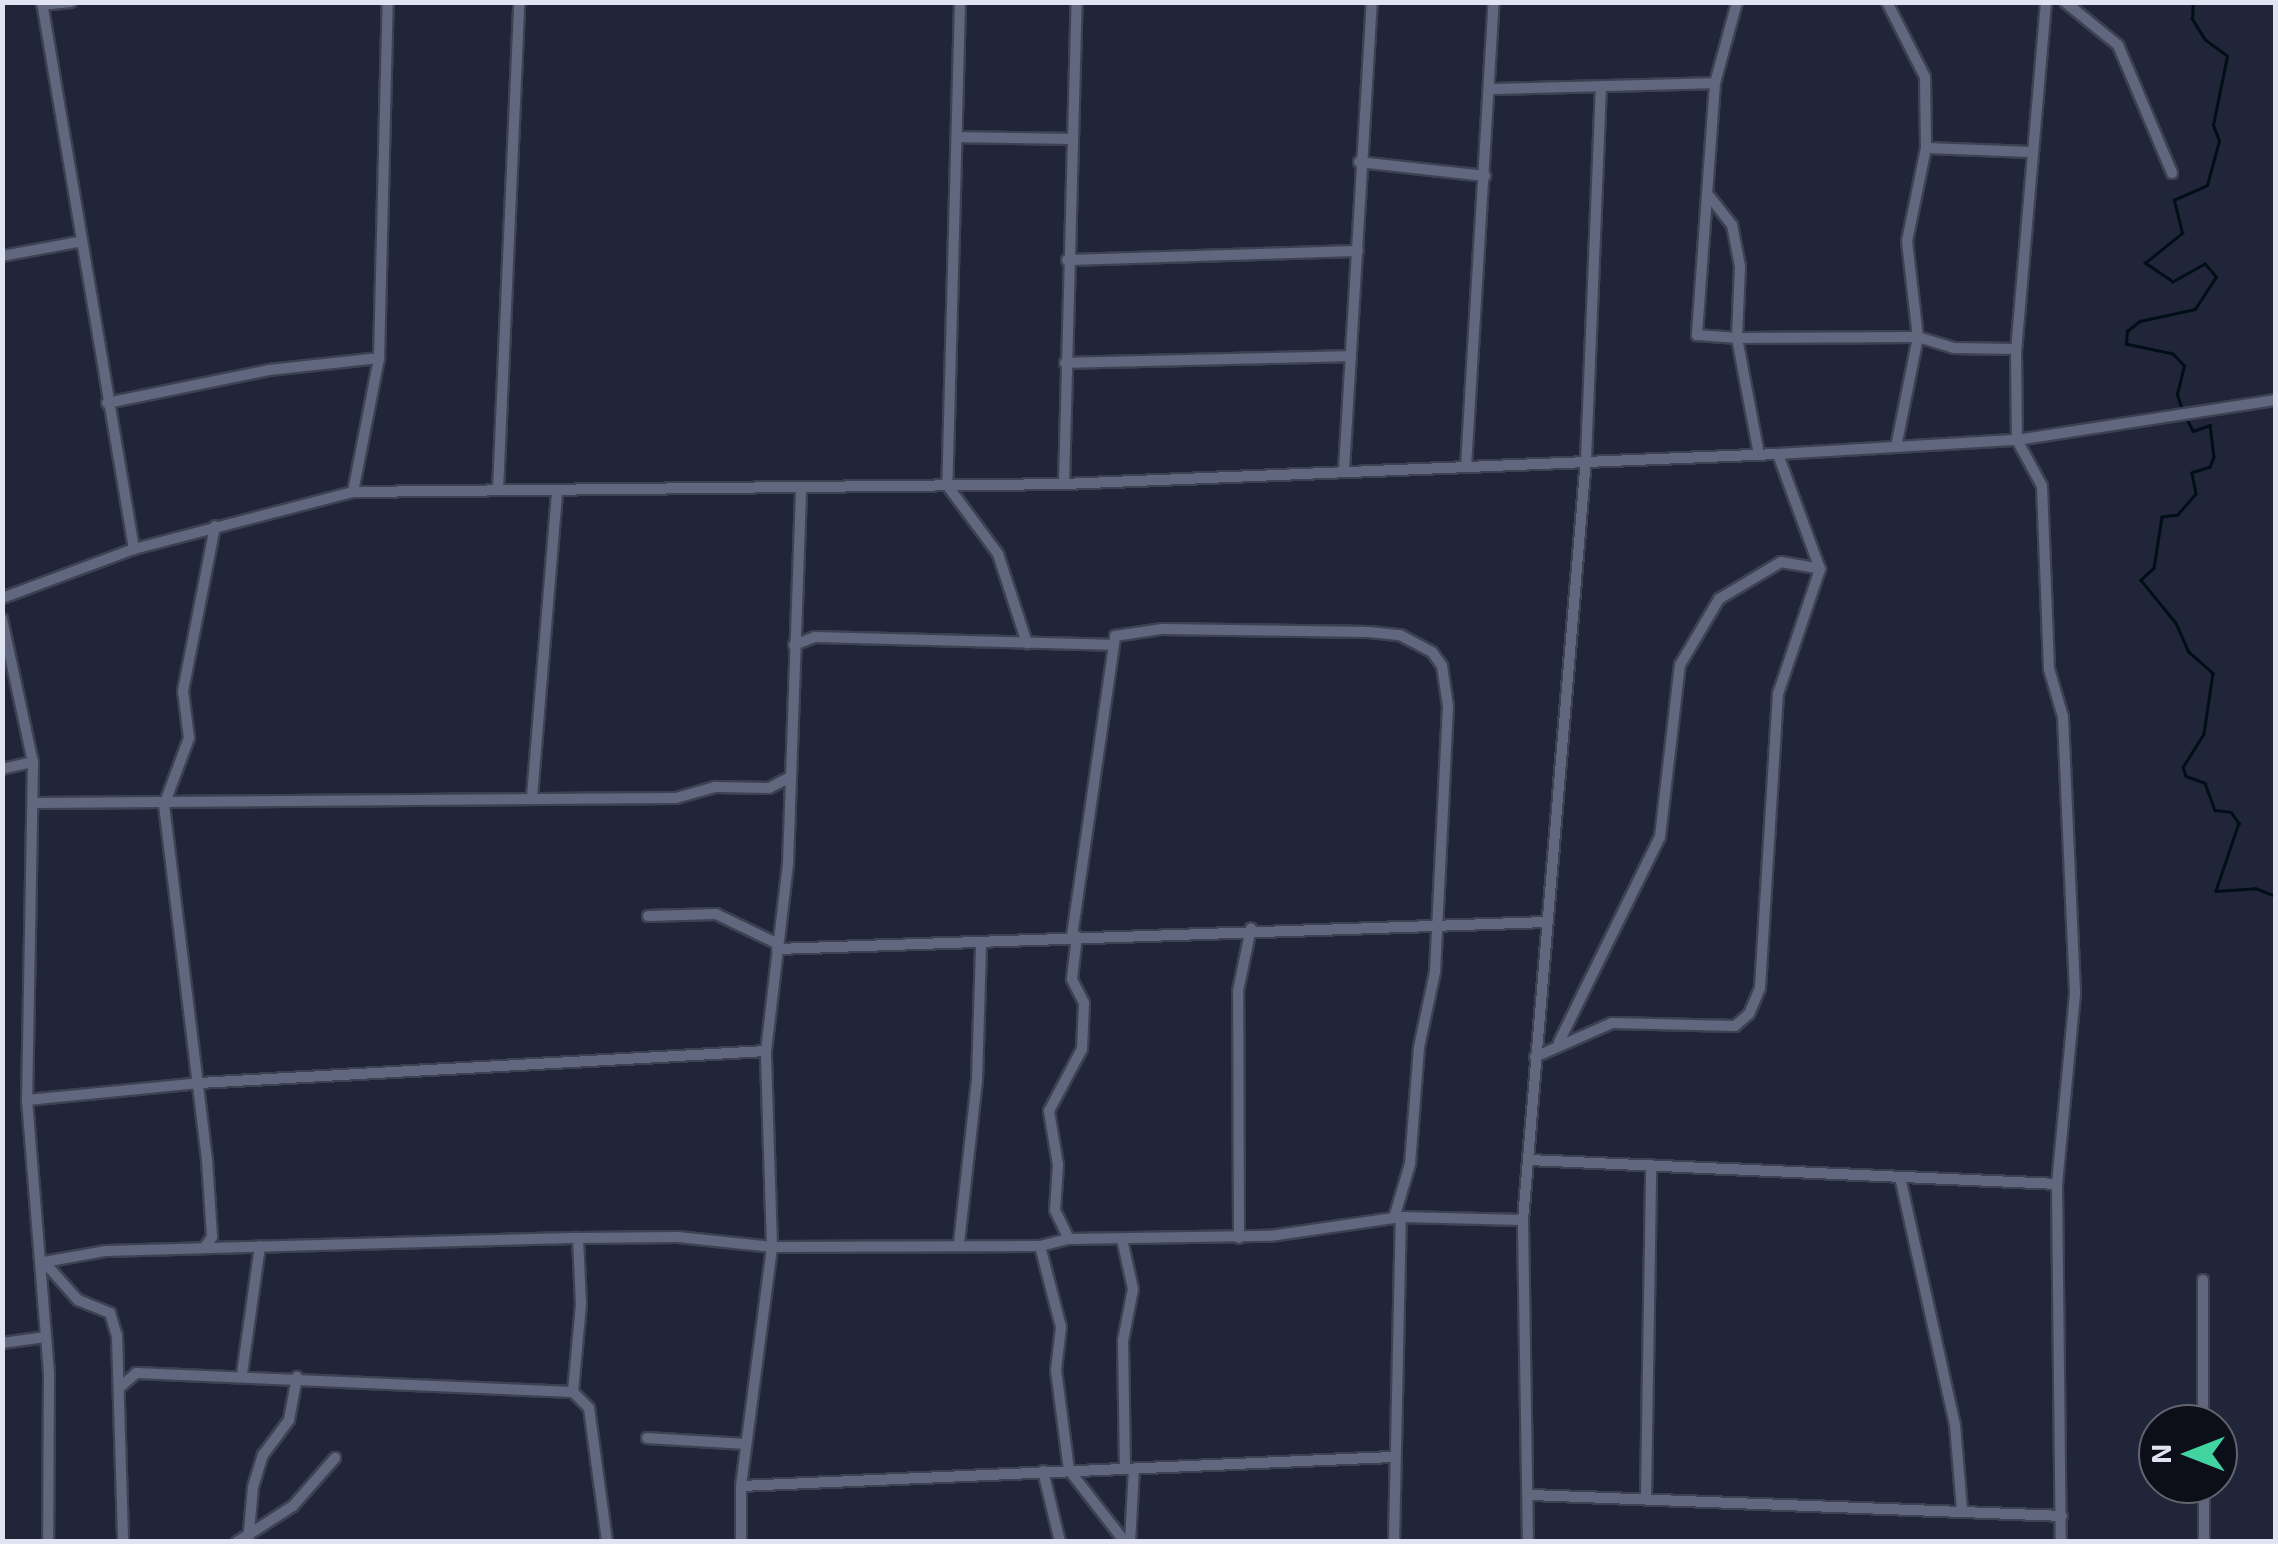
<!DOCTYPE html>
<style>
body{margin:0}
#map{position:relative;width:2278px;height:1544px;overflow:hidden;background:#212539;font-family:"Exo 2",sans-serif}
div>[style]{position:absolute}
.stream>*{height:2.5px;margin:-1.25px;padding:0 1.25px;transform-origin:1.25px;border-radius:1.25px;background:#000f17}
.roads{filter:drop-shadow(2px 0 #3d4152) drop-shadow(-2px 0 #3d4152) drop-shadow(0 2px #3d4152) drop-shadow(0 -2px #3d4152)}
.minor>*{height:10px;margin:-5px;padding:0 5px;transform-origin:5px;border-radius:5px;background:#61677e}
span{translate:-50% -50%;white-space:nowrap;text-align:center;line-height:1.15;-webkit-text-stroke:8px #0d0f18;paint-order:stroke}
.frame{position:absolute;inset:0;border:5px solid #e0e4f2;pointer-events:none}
.north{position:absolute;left:2138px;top:1404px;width:100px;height:100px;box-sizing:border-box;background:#0d0f18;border:2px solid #61646f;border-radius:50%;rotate:270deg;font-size:28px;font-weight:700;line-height:40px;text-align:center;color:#e0e4f2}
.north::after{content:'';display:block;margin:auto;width:35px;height:45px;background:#42d4a0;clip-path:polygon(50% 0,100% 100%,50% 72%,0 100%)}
</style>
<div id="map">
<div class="stream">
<div style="left:2183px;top:413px;width:20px;rotate:-108deg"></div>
<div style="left:2177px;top:394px;width:29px;rotate:-76deg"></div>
<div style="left:2184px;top:366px;width:16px;rotate:-133deg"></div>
<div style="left:2173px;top:354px;width:48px;rotate:-168deg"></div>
<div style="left:2126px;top:344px;width:13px;rotate:-86deg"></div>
<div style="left:2127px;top:331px;width:16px;rotate:-38deg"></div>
<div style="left:2140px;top:321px;width:56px;rotate:-12.3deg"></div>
<div style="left:2195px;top:309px;width:38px;rotate:-57deg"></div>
<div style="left:2216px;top:277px;width:17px;rotate:-130deg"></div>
<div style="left:2205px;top:264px;width:37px;rotate:151deg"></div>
<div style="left:2173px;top:282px;width:34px;rotate:-146deg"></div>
<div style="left:2145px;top:263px;width:48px;rotate:-39deg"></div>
<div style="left:2182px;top:233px;width:34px;rotate:-104deg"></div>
<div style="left:2174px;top:200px;width:36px;rotate:-24deg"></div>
<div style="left:2207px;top:185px;width:46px;rotate:-74.7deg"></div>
<div style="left:2219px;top:141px;width:17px;rotate:-111deg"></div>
<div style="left:2213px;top:125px;width:70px;rotate:-78.5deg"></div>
<div style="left:2227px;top:56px;width:27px;rotate:-144deg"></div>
<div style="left:2205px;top:40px;width:25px;rotate:-122deg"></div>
<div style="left:2192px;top:19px;width:17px;rotate:-87deg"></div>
<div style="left:2187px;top:419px;width:13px;rotate:63deg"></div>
<div style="left:2193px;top:431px;width:18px;rotate:-19deg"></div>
<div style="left:2210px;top:425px;width:32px;rotate:83deg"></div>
<div style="left:2214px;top:457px;width:11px;rotate:112deg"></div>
<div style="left:2210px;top:467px;width:19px;rotate:162deg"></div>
<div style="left:2192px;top:473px;width:21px;rotate:79deg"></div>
<div style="left:2196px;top:494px;width:28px;rotate:131deg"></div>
<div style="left:2178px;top:515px;width:16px;rotate:173deg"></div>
<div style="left:2162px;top:517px;width:52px;rotate:98.9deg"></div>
<div style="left:2154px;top:568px;width:18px;rotate:137deg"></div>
<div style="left:2141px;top:580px;width:55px;rotate:50.9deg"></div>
<div style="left:2176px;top:623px;width:32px;rotate:66deg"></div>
<div style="left:2189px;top:652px;width:32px;rotate:41deg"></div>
<div style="left:2213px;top:673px;width:62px;rotate:98.4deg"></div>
<div style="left:2204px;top:734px;width:39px;rotate:122deg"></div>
<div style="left:2183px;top:767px;width:9px;rotate:72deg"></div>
<div style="left:2186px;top:776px;width:20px;rotate:20deg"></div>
<div style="left:2205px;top:783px;width:29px;rotate:70deg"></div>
<div style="left:2215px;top:810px;width:16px;rotate:7deg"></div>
<div style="left:2231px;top:812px;width:14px;rotate:54deg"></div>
<div style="left:2239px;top:823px;width:72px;rotate:108.7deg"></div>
<div style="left:2216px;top:891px;width:39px;rotate:-4deg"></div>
<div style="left:2255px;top:888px;width:22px;rotate:21deg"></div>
</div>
<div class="roads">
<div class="minor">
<div style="left:42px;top:2px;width:555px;rotate:80.45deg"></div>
<div style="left:960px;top:2px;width:483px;rotate:91.5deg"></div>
<div style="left:947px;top:485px;width:86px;rotate:53.5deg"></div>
<div style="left:998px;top:554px;width:94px;rotate:72deg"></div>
<div style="left:1887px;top:2px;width:84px;rotate:63.1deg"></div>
<div style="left:1925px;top:77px;width:71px;rotate:89.2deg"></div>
<div style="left:1926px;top:148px;width:95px;rotate:101.5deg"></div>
<div style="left:1907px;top:241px;width:97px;rotate:83.5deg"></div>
<div style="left:1918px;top:337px;width:112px;rotate:101.3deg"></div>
<div style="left:2046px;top:2px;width:348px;rotate:94.9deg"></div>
<div style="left:2016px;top:349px;width:91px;rotate:89.4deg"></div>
<div style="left:2017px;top:440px;width:52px;rotate:61.5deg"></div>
<div style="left:2042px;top:486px;width:183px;rotate:87.8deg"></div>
<div style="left:2049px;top:669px;width:50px;rotate:73.7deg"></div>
<div style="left:2063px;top:717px;width:277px;rotate:87.5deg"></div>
<div style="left:2075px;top:994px;width:191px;rotate:95.4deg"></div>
<div style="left:2065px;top:2px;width:68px;rotate:39.1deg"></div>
<div style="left:2118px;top:45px;width:139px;rotate:67.1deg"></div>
<div style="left:42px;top:5px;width:29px;rotate:-6deg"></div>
<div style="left:1715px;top:83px;width:253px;rotate:94.1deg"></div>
<div style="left:1697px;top:335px;width:40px;rotate:4.3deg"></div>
<div style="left:1737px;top:338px;width:118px;rotate:79.3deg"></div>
<div style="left:1490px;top:89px;width:225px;rotate:-1.5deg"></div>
<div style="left:1715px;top:83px;width:84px;rotate:-74.8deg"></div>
<div style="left:957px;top:137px;width:112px;rotate:1deg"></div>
<div style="left:1926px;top:148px;width:105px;rotate:2.2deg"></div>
<div style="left:1359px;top:162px;width:127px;rotate:6.3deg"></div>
<div style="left:1710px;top:197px;width:36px;rotate:52deg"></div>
<div style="left:1732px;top:225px;width:42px;rotate:79deg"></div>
<div style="left:1740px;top:266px;width:72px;rotate:92.4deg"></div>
<div style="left:1737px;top:338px;width:181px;rotate:-0.3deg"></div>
<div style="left:1918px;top:337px;width:37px;rotate:17deg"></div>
<div style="left:1953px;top:348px;width:63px;rotate:0.9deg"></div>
<div style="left:2px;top:256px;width:77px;rotate:-10.4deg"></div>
<div style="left:1067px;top:260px;width:291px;rotate:-1.8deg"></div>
<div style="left:1065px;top:363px;width:286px;rotate:-1.4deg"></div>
<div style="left:107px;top:403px;width:165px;rotate:-11.5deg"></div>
<div style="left:269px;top:370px;width:111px;rotate:-6.2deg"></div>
<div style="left:1466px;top:467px;width:466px;rotate:-86.6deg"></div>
<div style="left:1344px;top:470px;width:469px;rotate:-86.6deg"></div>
<div style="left:1064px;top:484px;width:482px;rotate:-88.5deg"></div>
<div style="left:498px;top:490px;width:488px;rotate:-87.5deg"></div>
<div style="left:353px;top:492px;width:136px;rotate:-79deg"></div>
<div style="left:379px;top:358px;width:356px;rotate:-88.6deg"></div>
<div style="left:2px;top:598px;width:141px;rotate:-20.4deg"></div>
<div style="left:134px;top:549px;width:226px;rotate:-14.6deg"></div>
<div style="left:353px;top:492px;width:711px;rotate:-0.64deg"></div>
<div style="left:1064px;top:484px;width:715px;rotate:-2.41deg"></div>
<div style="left:1778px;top:454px;width:239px;rotate:-3.4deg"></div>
<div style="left:2017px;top:440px;width:262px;rotate:-8.8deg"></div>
<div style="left:2px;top:619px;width:146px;rotate:77.8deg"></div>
<div style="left:33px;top:762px;width:338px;rotate:91deg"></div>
<div style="left:27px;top:1100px;width:275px;rotate:85.4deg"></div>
<div style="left:49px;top:1374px;width:168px;rotate:90.3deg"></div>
<div style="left:794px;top:645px;width:22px;rotate:-21deg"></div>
<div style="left:815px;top:637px;width:296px;rotate:1.5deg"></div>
<div style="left:2px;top:769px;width:32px;rotate:-13deg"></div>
<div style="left:532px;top:797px;width:308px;rotate:-85.3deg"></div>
<div style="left:35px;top:803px;width:641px;rotate:-0.45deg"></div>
<div style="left:676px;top:798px;width:41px;rotate:-15.8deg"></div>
<div style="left:715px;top:787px;width:54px;rotate:1.1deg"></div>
<div style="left:769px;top:788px;width:22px;rotate:-27deg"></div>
<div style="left:648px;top:916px;width:68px;rotate:-1.7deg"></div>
<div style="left:716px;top:914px;width:69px;rotate:25.8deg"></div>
<div style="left:1072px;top:936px;width:303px;rotate:-81.8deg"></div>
<div style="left:1115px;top:636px;width:48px;rotate:-8.5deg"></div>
<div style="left:1162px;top:629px;width:207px;rotate:0.8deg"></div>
<div style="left:1369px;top:632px;width:31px;rotate:6deg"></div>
<div style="left:1400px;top:635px;width:36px;rotate:28deg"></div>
<div style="left:1432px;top:652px;width:17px;rotate:54deg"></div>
<div style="left:1442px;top:666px;width:40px;rotate:81.5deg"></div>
<div style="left:1448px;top:706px;width:266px;rotate:92.8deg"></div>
<div style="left:1435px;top:972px;width:77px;rotate:102deg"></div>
<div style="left:1419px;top:1047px;width:117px;rotate:94.4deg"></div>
<div style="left:1410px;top:1164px;width:56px;rotate:106.5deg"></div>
<div style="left:777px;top:949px;width:770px;rotate:-2.01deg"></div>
<div style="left:1559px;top:1042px;width:229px;rotate:-63.8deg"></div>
<div style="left:1660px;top:837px;width:173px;rotate:-83.4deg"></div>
<div style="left:1680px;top:665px;width:77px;rotate:-59.4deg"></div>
<div style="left:1719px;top:599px;width:72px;rotate:-30.8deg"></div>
<div style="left:1781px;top:562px;width:40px;rotate:10deg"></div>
<div style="left:1535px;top:1057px;width:84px;rotate:-23.8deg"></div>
<div style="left:1612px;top:1023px;width:123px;rotate:1.4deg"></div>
<div style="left:1735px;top:1026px;width:18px;rotate:-41deg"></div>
<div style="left:1749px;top:1014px;width:28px;rotate:-67deg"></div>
<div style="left:1760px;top:988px;width:295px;rotate:-86.5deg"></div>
<div style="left:1778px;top:694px;width:132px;rotate:-71.4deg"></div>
<div style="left:1820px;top:569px;width:122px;rotate:-110.1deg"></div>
<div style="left:27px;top:1100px;width:173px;rotate:-5.6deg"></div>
<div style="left:199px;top:1083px;width:568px;rotate:-3.23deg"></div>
<div style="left:1529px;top:1160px;width:529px;rotate:2.6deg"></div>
<div style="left:2057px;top:1184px;width:358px;rotate:89.4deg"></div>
<div style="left:1900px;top:1177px;width:254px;rotate:77.5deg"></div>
<div style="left:1955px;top:1425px;width:86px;rotate:85.3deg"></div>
<div style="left:578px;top:1238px;width:66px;rotate:87.4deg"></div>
<div style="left:581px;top:1304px;width:88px;rotate:95.2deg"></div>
<div style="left:573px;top:1392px;width:23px;rotate:45deg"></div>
<div style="left:589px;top:1408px;width:135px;rotate:82.3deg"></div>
<div style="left:1239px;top:1238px;width:247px;rotate:-90.2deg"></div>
<div style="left:1238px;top:991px;width:64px;rotate:-78.3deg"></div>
<div style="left:1069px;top:1239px;width:32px;rotate:-116deg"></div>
<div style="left:1055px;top:1210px;width:45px;rotate:-86.2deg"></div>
<div style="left:1058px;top:1165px;width:55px;rotate:-99.5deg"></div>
<div style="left:1049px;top:1111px;width:70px;rotate:-62deg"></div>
<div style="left:1082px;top:1049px;width:46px;rotate:-87.5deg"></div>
<div style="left:1084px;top:1003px;width:27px;rotate:-117deg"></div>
<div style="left:1072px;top:979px;width:43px;rotate:-83.4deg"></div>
<div style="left:1122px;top:1239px;width:51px;rotate:77.6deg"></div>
<div style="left:1133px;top:1289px;width:53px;rotate:100.9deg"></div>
<div style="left:1123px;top:1341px;width:128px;rotate:89.1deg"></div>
<div style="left:959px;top:1243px;width:163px;rotate:-83.7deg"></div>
<div style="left:977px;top:1081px;width:135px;rotate:-88.3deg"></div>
<div style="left:1040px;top:1246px;width:84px;rotate:75.5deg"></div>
<div style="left:1061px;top:1327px;width:43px;rotate:96.6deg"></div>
<div style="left:1056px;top:1370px;width:101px;rotate:82.6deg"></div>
<div style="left:1069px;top:1470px;width:91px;rotate:52.1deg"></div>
<div style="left:204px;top:1248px;width:14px;rotate:-54deg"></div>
<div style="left:212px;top:1237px;width:77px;rotate:-93.7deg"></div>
<div style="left:207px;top:1160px;width:358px;rotate:-96.9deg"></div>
<div style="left:164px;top:805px;width:72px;rotate:-69.5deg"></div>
<div style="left:189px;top:738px;width:47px;rotate:-97.3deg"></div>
<div style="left:183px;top:691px;width:168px;rotate:-79deg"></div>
<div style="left:44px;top:1262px;width:63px;rotate:-10.1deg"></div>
<div style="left:106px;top:1251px;width:472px;rotate:-1.6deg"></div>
<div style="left:578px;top:1238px;width:100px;rotate:-0.6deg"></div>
<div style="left:678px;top:1237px;width:95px;rotate:6.1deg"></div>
<div style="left:772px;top:1247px;width:268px;rotate:-0.2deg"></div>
<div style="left:1040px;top:1246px;width:30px;rotate:-14deg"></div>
<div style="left:1069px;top:1239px;width:201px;rotate:-0.9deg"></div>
<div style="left:1270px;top:1236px;width:132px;rotate:-8.3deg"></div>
<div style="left:1401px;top:1217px;width:122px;rotate:1.4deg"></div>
<div style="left:45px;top:1263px;width:50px;rotate:48.3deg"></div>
<div style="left:78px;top:1300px;width:35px;rotate:22deg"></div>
<div style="left:110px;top:1313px;width:24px;rotate:73deg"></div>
<div style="left:117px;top:1336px;width:206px;rotate:88.3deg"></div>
<div style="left:2203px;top:1280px;width:144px;rotate:90deg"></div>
<div style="left:2px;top:1343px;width:44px;rotate:-7.8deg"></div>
<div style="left:242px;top:1374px;width:129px;rotate:-82deg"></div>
<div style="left:119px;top:1388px;width:23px;rotate:-41deg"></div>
<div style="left:136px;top:1373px;width:437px;rotate:2.5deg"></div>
<div style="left:647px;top:1438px;width:98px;rotate:3.5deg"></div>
<div style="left:1043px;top:1471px;width:73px;rotate:76.5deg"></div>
<div style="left:2204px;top:1484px;width:58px;rotate:90deg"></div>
<div style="left:741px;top:1486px;width:653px;rotate:-2.55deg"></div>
<div style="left:1531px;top:1495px;width:531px;rotate:2.26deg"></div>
<div style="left:1646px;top:1497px;width:332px;rotate:-89.1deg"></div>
<div style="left:237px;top:1542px;width:67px;rotate:-32.7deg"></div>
<div style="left:293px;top:1506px;width:64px;rotate:-48.8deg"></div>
<div style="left:248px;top:1542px;width:55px;rotate:-84.8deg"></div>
<div style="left:253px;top:1487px;width:34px;rotate:-73deg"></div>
<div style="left:263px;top:1455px;width:44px;rotate:-53.4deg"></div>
<div style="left:289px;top:1420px;width:44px;rotate:-79.5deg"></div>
<div style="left:741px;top:1542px;width:56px;rotate:-90deg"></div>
<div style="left:741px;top:1486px;width:241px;rotate:-82.6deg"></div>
<div style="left:772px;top:1247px;width:196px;rotate:-91.8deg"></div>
<div style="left:766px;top:1051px;width:188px;rotate:-83.3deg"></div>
<div style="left:788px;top:864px;width:374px;rotate:-88deg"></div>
<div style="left:1130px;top:1542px;width:73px;rotate:-86.9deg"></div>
<div style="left:1394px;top:1542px;width:325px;rotate:-88.8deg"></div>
<div style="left:1528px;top:1542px;width:322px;rotate:-90.9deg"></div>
<div style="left:1523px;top:1220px;width:764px;rotate:-85.27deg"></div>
<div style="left:1586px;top:459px;width:371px;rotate:-87.7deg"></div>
</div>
</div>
<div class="frame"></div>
<div class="north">N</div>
</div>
